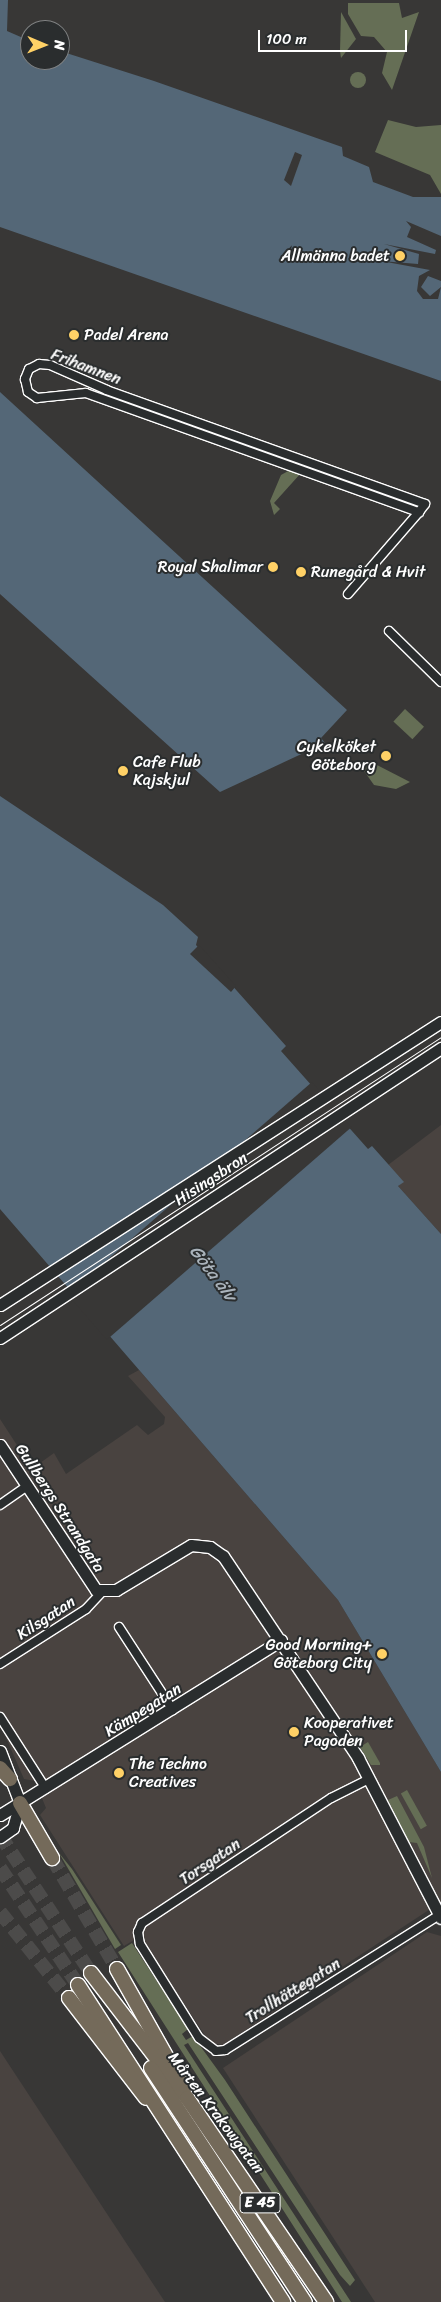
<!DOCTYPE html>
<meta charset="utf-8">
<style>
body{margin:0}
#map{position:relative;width:441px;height:2302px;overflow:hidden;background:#383736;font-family:Sriracha,sans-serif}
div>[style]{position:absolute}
.built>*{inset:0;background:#494340}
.green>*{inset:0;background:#656e55;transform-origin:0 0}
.round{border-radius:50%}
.water>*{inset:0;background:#546777}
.pier>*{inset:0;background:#383736;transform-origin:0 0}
.highway-tunnel>*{height:14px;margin-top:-7px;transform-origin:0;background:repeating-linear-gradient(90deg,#4c4b4a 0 14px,transparent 0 21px)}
.roads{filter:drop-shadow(1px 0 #fff) drop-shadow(-1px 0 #fff) drop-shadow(0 1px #fff) drop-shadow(0 -1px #fff)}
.street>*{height:8px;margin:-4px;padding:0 4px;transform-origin:4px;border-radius:4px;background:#2a2d2e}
.secondary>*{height:11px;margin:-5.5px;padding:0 5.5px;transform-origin:5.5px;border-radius:5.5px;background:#2a2d2e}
.highway>*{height:14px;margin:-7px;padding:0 7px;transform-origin:7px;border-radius:7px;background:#746a5a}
.tram>*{height:1px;margin:-0.5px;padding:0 0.5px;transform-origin:0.5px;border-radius:0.5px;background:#fff}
.dots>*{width:14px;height:14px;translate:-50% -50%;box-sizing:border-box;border:2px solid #2a2d2e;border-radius:50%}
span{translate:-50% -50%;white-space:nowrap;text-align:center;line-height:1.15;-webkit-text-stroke:4px #2a2d2e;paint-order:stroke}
.shield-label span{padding:1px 4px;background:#2a2d2e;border:1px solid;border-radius:4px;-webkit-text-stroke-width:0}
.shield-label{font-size:15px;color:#fff;font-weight:700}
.poi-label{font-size:16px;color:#fff}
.right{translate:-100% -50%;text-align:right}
.left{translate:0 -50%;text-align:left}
.street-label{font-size:16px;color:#fff}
.water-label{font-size:18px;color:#aab3bb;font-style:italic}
.north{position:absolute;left:20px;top:20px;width:50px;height:50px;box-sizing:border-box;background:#2a2d2e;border:1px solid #7f8182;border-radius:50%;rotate:91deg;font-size:14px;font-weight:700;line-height:20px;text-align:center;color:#fff}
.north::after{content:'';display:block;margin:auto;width:18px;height:22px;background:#ffd166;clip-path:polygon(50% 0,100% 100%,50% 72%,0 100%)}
.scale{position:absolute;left:258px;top:30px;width:149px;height:22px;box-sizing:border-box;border:2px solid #fff;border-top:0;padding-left:6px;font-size:15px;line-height:18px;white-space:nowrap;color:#fff;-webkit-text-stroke:4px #2a2d2e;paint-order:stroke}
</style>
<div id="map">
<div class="built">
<div style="clip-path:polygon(441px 1125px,441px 1234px,398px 1186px,403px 1181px,388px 1165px)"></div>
<div style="clip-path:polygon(139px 1370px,338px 1600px,441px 1772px,441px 1902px,223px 2045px,210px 2043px,143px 1942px,134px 1940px,124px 1946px,40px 1815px,46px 1808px,35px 1781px,24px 1779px,0 1724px,0 1419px,26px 1459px,40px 1463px,54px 1453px,66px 1474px,137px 1425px,148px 1435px,164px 1424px,165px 1417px,128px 1376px)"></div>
<div style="clip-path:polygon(427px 1932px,441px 1936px,441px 2302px,375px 2302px,223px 2068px)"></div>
<div style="clip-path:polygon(0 2051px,165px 2302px,0 2302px)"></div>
</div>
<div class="green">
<div style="clip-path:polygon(348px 3px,399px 3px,402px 18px,419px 12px,392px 90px,382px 73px,387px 52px,374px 37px,361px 36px,348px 14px)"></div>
<div style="clip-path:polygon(341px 12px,356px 39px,341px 58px,340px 51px)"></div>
<div class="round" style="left:350px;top:72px;width:16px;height:16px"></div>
<div style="clip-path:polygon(388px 120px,416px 127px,441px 125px,441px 194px,430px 175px,375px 152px)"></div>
<div style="clip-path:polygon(290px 470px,301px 473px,274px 503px,280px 509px,274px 515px,270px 501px,281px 475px)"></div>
<div style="left:405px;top:709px;width:26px;height:17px;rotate:43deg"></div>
<div style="clip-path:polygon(359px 764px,377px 765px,410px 782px,396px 789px,374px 785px)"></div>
<div style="clip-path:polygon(368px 1742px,380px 1763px,380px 1765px,371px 1765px,360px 1747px)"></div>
<div style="left:407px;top:1790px;width:41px;height:7px;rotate:61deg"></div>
<div style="clip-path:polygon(397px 1796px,424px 1847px,432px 1878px,417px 1843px,409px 1842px,388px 1800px)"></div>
<div style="clip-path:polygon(59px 1853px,72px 1869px,121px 1945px,115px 1949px)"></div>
<div style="clip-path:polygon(132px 1943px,188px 2029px,182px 2034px,186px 2040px,193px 2036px,225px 2080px,355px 2280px,350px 2286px,340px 2275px,188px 2043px,184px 2045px,351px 2302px,342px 2302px,118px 1952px)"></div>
</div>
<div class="water">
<div style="clip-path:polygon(0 0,8px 0,7px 31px,30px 41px,30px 60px,60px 60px,60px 51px,154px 81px,342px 147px,343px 156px,369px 167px,373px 182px,413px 197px,441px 197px,441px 381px,0 227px)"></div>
<div style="clip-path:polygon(0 392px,347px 710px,321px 738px,325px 743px,220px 792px,0 594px)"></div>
<div style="clip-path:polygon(0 796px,163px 905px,198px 937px,196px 945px,286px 1046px,281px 1051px,368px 1149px,372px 1146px,404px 1182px,398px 1186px,441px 1234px,441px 1772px,338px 1600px,0 1209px)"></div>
</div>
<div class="pier">
<div style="clip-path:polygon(295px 152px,302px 155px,291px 186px,284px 180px)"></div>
<div style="clip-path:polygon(406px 221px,441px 236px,441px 281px,428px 276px,421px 287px,430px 296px,441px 287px,438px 299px,423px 299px,417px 291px,419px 276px,430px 270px,381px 261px,418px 264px,419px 254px,384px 244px,435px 254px,436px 250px,407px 237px,411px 227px)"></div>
<div style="clip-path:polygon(199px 945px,236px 986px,231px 992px,190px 954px)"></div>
<div style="left:312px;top:1082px;width:60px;height:324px;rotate:49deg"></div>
</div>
<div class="highway-tunnel">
<div style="left:0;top:1835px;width:165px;rotate:56.6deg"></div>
<div style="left:52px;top:1858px;width:129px;rotate:59.6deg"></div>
<div style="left:0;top:1868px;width:141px;rotate:56.3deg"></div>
<div style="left:0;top:1912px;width:110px;rotate:51.3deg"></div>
</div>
<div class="roads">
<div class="street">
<div style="left:348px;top:594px;width:108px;rotate:-49.1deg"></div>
<div style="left:419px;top:512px;width:10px;rotate:-53deg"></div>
<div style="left:425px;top:504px;width:338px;rotate:-160.3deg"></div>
<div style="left:107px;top:390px;width:62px;rotate:-156.3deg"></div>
<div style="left:50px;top:365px;width:11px;rotate:-175deg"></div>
<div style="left:39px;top:364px;width:11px;rotate:153deg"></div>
<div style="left:29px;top:369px;width:11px;rotate:112deg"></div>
<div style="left:25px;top:379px;width:13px;rotate:77deg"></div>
<div style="left:28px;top:392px;width:11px;rotate:34deg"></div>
<div style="left:37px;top:398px;width:49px;rotate:-5.8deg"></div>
<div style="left:86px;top:393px;width:354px;rotate:19.7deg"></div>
<div style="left:389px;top:631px;width:73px;rotate:44.4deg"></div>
<div style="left:0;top:1505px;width:32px;rotate:-35deg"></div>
<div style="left:119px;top:1627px;width:99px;rotate:57deg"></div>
<div style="left:0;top:1664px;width:102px;rotate:-32.6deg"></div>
<div style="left:86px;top:1609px;width:23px;rotate:-47deg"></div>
<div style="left:0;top:1717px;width:85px;rotate:57.4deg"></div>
<div style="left:369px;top:1779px;width:42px;rotate:153.4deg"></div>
<div style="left:331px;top:1798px;width:227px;rotate:146.5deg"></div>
<div style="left:142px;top:1923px;width:10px;rotate:114deg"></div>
<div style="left:138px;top:1932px;width:12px;rotate:81deg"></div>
<div style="left:140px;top:1944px;width:111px;rotate:57.9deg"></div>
<div style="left:199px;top:2038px;width:21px;rotate:37deg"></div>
<div style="left:216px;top:2051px;width:9px;rotate:-6deg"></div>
<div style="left:225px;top:2050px;width:253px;rotate:-32.2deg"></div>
</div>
<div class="secondary">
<div style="left:0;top:1305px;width:524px;rotate:-32.69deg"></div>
<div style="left:0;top:1338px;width:528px;rotate:-33.33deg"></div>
<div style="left:0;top:1445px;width:174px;rotate:56.5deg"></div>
<div style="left:96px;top:1590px;width:20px"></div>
<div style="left:116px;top:1590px;width:87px;rotate:-31deg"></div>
<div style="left:191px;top:1545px;width:19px;rotate:6deg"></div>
<div style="left:210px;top:1547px;width:16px;rotate:35deg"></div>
<div style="left:223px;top:1556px;width:243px;rotate:56.2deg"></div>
<div style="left:358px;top:1758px;width:180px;rotate:62.6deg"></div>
<div style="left:0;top:1751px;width:56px;rotate:69deg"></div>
<div style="left:20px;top:1803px;width:26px;rotate:106deg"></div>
<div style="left:13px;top:1828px;width:16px;rotate:145deg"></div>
<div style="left:0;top:1815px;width:331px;rotate:-31.9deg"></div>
</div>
<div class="highway">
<div style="left:0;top:1768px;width:15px;rotate:48deg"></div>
<div style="left:20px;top:1803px;width:64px;rotate:59.8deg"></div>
<div style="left:117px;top:1969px;width:137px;rotate:60.6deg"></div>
<div style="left:91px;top:1973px;width:158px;rotate:52.5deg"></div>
<div style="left:187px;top:2098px;width:247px;rotate:55.7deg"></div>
<div style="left:78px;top:1985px;width:378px;rotate:57.1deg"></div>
<div style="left:69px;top:1998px;width:126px;rotate:52.4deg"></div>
<div style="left:151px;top:2068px;width:280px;rotate:56.7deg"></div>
</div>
</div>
<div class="tram">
<div style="left:0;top:1325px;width:527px;rotate:-33.15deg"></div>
</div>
<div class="dots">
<div style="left:400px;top:256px;background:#ffd166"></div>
<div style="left:74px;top:335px;background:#ffd166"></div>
<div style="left:273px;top:567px;background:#ffd166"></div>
<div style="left:301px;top:572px;background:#ffd166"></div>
<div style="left:386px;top:756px;background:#ffd166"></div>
<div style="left:123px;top:771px;background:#ffd166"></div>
<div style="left:382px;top:1654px;background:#ffd166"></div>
<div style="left:294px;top:1732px;background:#ffd166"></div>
<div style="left:119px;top:1773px;background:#ffd166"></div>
</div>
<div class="shield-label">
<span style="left:260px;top:2203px">E 45</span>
</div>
<div class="poi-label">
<span class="right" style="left:390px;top:256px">Allmänna badet</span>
<span class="left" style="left:84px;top:335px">Padel Arena</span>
<span class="right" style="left:263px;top:567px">Royal Shalimar</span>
<span class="left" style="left:311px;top:572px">Runegård &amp; Hvit</span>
<span class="right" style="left:376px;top:756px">Cykelköket<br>Göteborg</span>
<span class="left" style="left:133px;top:771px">Cafe Flub<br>Kajskjul</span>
<span class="right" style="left:372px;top:1654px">Good Morning+<br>Göteborg City</span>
<span class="left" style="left:304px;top:1732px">Kooperativet<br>Pagoden</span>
<span class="left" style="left:129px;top:1773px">The Techno<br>Creatives</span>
</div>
<div class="street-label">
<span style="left:86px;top:367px;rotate:21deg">Frihamnen</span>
<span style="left:211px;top:1179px;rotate:-33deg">Hisingsbron</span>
<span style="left:60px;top:1508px;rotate:57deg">Gullbergs Strandgata</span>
<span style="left:46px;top:1618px;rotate:-33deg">Kilsgatan</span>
<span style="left:143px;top:1710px;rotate:-32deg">Kämpegatan</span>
<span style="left:210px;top:1862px;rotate:-34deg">Torsgatan</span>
<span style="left:293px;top:1991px;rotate:-32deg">Trollhättegatan</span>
<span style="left:216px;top:2113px;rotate:53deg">Mårten Krakowgatan</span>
</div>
<div class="water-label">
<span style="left:213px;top:1273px;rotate:53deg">Göta älv</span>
</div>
<div class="north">N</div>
<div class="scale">100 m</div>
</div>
